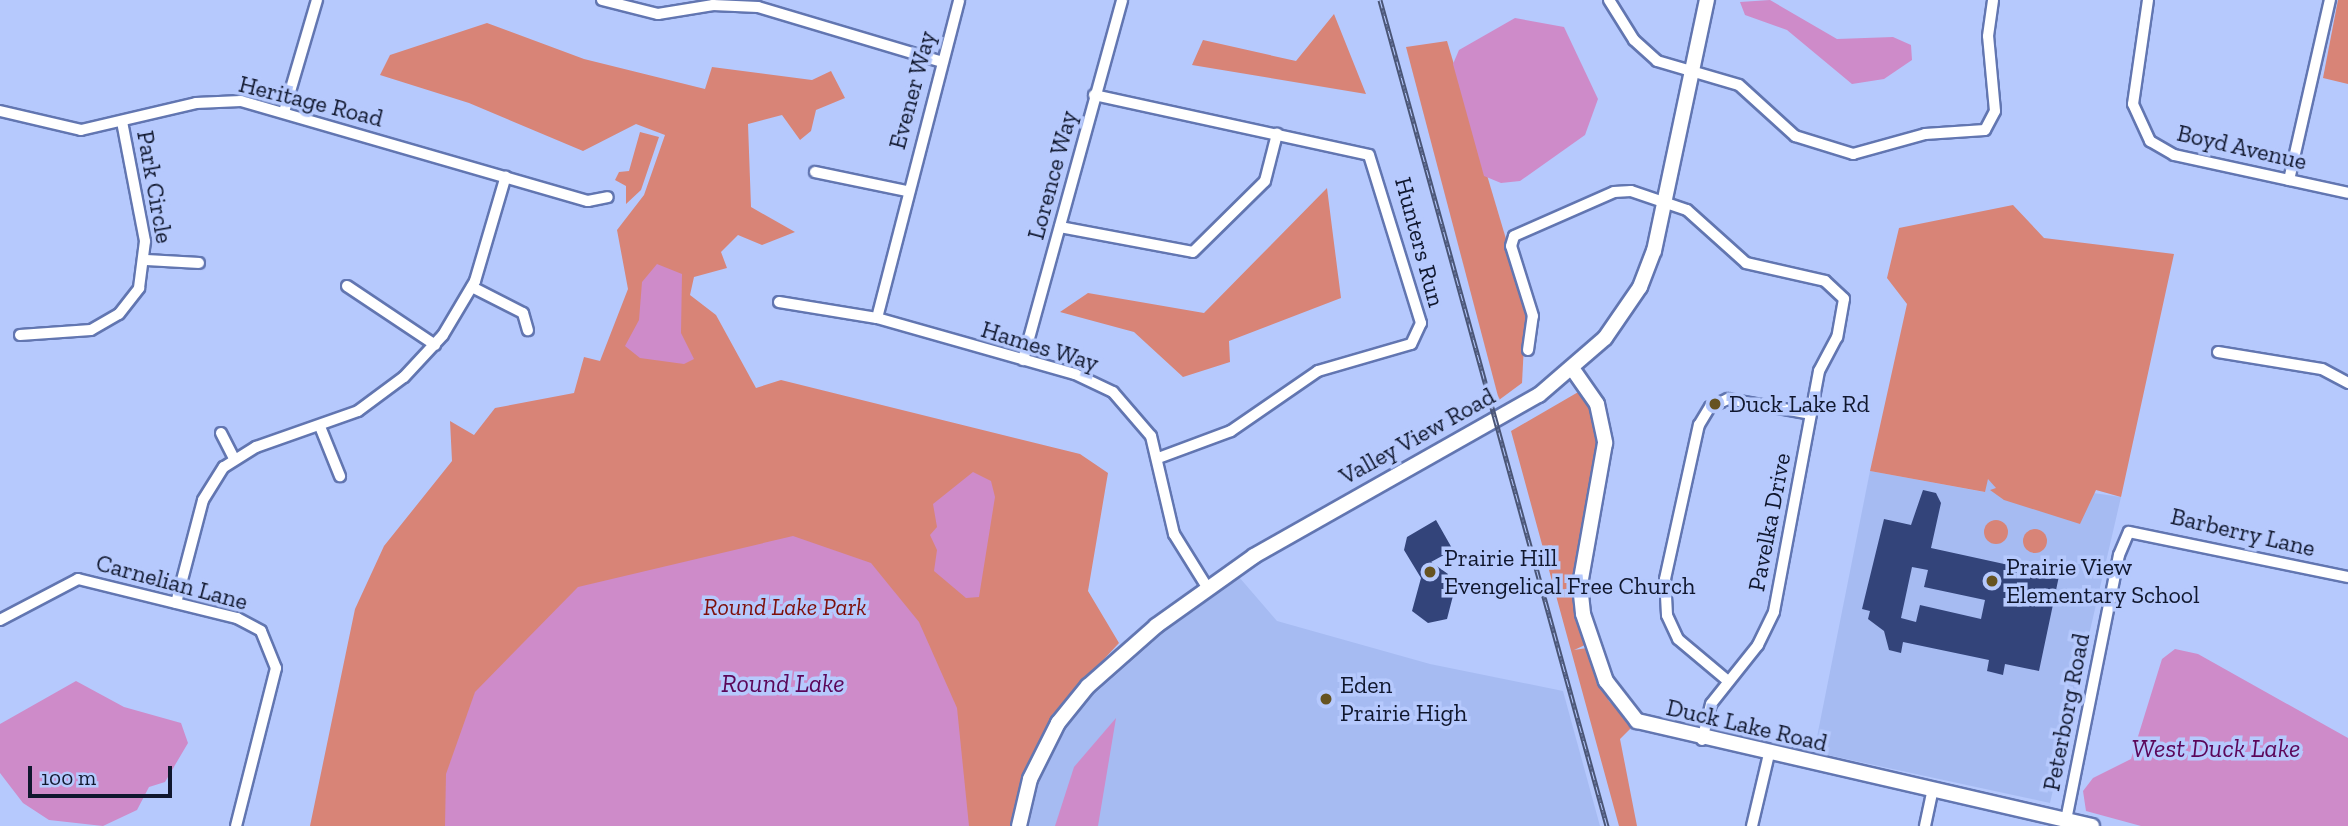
<!DOCTYPE html>
<style>
body{margin:0}
#map{position:relative;width:2348px;height:826px;overflow:hidden;background:#b6c9fd;font-family:"Zilla Slab",serif}
div>[style]{position:absolute}
.built>*{inset:0;background:#a6bbf2}
.green>*{inset:0;background:#d88477}
.round{border-radius:50%}
.water>*{inset:0;background:#ce8bc9}
.building>*{inset:0;background:#33447a}
.roads{filter:drop-shadow(2px 0 #6276b1) drop-shadow(-2px 0 #6276b1) drop-shadow(0 2px #6276b1) drop-shadow(0 -2px #6276b1)}
.minor>*{height:10px;margin:-5px;padding:0 5px;transform-origin:5px;border-radius:5px;background:#fff}
.tertiary>*{height:14px;margin:-7px;padding:0 7px;transform-origin:7px;border-radius:7px;background:#fff}
.rail>*{height:5px;margin-top:-2.5px;transform-origin:0;background:repeating-linear-gradient(90deg,#b6c9fd 0 8px,#4a5576 0 16px);box-sizing:border-box;border-block:2px solid #4a5576}
.dots>*{width:19px;height:19px;translate:-50% -50%;box-sizing:border-box;border:4px solid #b6c9fd;border-radius:50%}
span{translate:-50% -50%;white-space:nowrap;text-align:center;line-height:1.15;-webkit-text-stroke:7px #b6c9fd;paint-order:stroke}
.street-label{font-size:24px;color:#10172e}
.poi-label{font-size:24px;color:#10172e}
.left{translate:0 -50%;text-align:left}
.park-label{font-size:24px;color:#7e0f0a;font-style:italic}
.water-label{font-size:26px;color:#5b0759;font-style:italic}
.scale{position:absolute;left:28px;top:766px;width:144px;height:32px;box-sizing:border-box;border:4px solid #10172e;border-top:0;padding-left:9px;font-size:21px;line-height:24px;white-space:nowrap;color:#10172e;-webkit-text-stroke:5px #b6c9fd;paint-order:stroke}
</style>
<div id="map">
<div class="built">
<div style="clip-path:polygon(1870px 471px,1984px 492px,1988px 478px,2121px 497px,2050px 803px,1814px 752px)"></div>
<div style="clip-path:polygon(1239px 577px,1277px 621px,1430px 664px,1563px 691px,1600px 826px,1026px 826px,1042px 767px,1081px 706px,1178px 620px)"></div>
</div>
<div class="green">
<div style="clip-path:polygon(2338px 0,2348px 0,2348px 84px,2323px 78px)"></div>
<div style="clip-path:polygon(1334px 14px,1366px 94px,1192px 65px,1203px 40px,1296px 61px)"></div>
<div style="clip-path:polygon(487px 23px,584px 59px,705px 89px,712px 67px,812px 80px,831px 71px,845px 98px,816px 110px,811px 131px,800px 140px,782px 115px,748px 124px,751px 207px,795px 232px,762px 245px,738px 235px,721px 252px,727px 268px,694px 277px,690px 295px,716px 315px,756px 388px,781px 380px,1080px 454px,1108px 473px,1088px 591px,1119px 643px,1052px 715px,1026px 769px,1012px 826px,310px 826px,355px 609px,384px 546px,452px 461px,450px 421px,474px 435px,495px 408px,574px 393px,584px 357px,600px 361px,628px 289px,617px 230px,644px 195px,665px 135px,636px 124px,583px 151px,469px 103px,380px 75px,390px 55px)"></div>
<div style="clip-path:polygon(1447px 41px,1526px 306px,1522px 383px,1499px 400px,1406px 47px)"></div>
<div style="clip-path:polygon(640px 132px,659px 137px,641px 190px,626px 204px,626px 186px,615px 180px,619px 172px,629px 171px)"></div>
<div style="clip-path:polygon(1327px 188px,1341px 298px,1229px 341px,1230px 362px,1183px 377px,1134px 332px,1060px 312px,1088px 293px,1204px 313px)"></div>
<div style="clip-path:polygon(2013px 205px,2044px 238px,2174px 254px,2121px 497px,2096px 490px,2080px 524px,2004px 500px,1990px 490px,1996px 488px,1988px 479px,1985px 492px,1870px 471px,1907px 304px,1887px 278px,1899px 228px)"></div>
<div style="clip-path:polygon(1580px 391px,1598px 421px,1597px 470px,1575px 581px,1585px 645px,1574px 650px,1587px 648px,1609px 701px,1633px 726px,1620px 739px,1637px 826px,1619px 826px,1511px 431px)"></div>
<div class="round" style="left:1984px;top:520px;width:24px;height:24px"></div>
<div class="round" style="left:2023px;top:529px;width:24px;height:24px"></div>
</div>
<div class="water">
<div style="clip-path:polygon(1770px 0,1837px 39px,1893px 37px,1911px 45px,1912px 60px,1884px 79px,1852px 84px,1787px 30px,1745px 15px,1740px 2px)"></div>
<div style="clip-path:polygon(1515px 18px,1564px 27px,1598px 99px,1585px 135px,1520px 181px,1501px 183px,1484px 176px,1453px 64px,1459px 50px)"></div>
<div style="clip-path:polygon(657px 264px,682px 274px,681px 333px,694px 359px,684px 364px,640px 358px,625px 346px,639px 320px,642px 282px)"></div>
<div style="clip-path:polygon(973px 472px,991px 481px,995px 497px,979px 597px,966px 598px,934px 571px,937px 550px,930px 535px,937px 527px,933px 504px)"></div>
<div style="clip-path:polygon(793px 536px,871px 563px,919px 622px,957px 708px,969px 826px,445px 826px,446px 774px,475px 692px,578px 587px)"></div>
<div style="clip-path:polygon(2175px 649px,2198px 654px,2348px 738px,2348px 826px,2141px 826px,2086px 811px,2083px 791px,2093px 778px,2131px 759px,2162px 659px)"></div>
<div style="clip-path:polygon(76px 681px,124px 707px,181px 723px,188px 743px,165px 782px,149px 787px,137px 810px,103px 826px,49px 820px,23px 803px,0 773px,0 724px)"></div>
<div style="clip-path:polygon(1116px 718px,1098px 826px,1055px 826px,1074px 767px)"></div>
</div>
<div class="building">
<div style="clip-path:polygon(evenodd,1923px 490px,1936px 493px,1941px 503px,1931px 548px,2059px 576px,2039px 671px,2005px 664px,2003px 675px,1987px 671px,1989px 660px,1903px 642px,1901px 653px,1889px 650px,1884px 631px,1868px 619px,1870px 611px,1862px 609px,1884px 519px,1911px 525px,1923px 490px,1912px 567px,1928px 570px,1924px 587px,1985px 600px,1981px 619px,1920px 605px,1916px 622px,1901px 618px,1912px 567px)"></div>
<div style="clip-path:polygon(1436px 520px,1453px 550px,1431px 562px,1448px 574px,1445px 585px,1455px 588px,1447px 619px,1428px 623px,1412px 611px,1421px 578px,1404px 550px,1407px 537px)"></div>
</div>
<div class="roads">
<div class="minor">
<div style="left:602px;top:0;width:58px;rotate:14deg"></div>
<div style="left:658px;top:14px;width:56px;rotate:-9.3deg"></div>
<div style="left:713px;top:5px;width:45px;rotate:2.5deg"></div>
<div style="left:758px;top:7px;width:192px;rotate:16.6deg"></div>
<div style="left:1609px;top:0;width:47px;rotate:58deg"></div>
<div style="left:1634px;top:40px;width:31px;rotate:42deg"></div>
<div style="left:1657px;top:61px;width:85px;rotate:16.3deg"></div>
<div style="left:1739px;top:85px;width:76px;rotate:42.3deg"></div>
<div style="left:1795px;top:136px;width:61px;rotate:17.2deg"></div>
<div style="left:1853px;top:154px;width:75px;rotate:-15.5deg"></div>
<div style="left:1925px;top:134px;width:60px;rotate:-3.8deg"></div>
<div style="left:1985px;top:130px;width:21px;rotate:-62deg"></div>
<div style="left:1995px;top:111px;width:75px;rotate:-95.3deg"></div>
<div style="left:1988px;top:36px;width:36px;rotate:-82deg"></div>
<div style="left:2148px;top:0;width:105px;rotate:98.2deg"></div>
<div style="left:2133px;top:104px;width:41px;rotate:65.3deg"></div>
<div style="left:2150px;top:141px;width:28px;rotate:30deg"></div>
<div style="left:2174px;top:155px;width:178px;rotate:12.3deg"></div>
<div style="left:1094px;top:95px;width:281px;rotate:12.3deg"></div>
<div style="left:1369px;top:155px;width:176px;rotate:72.8deg"></div>
<div style="left:1421px;top:323px;width:23px;rotate:115deg"></div>
<div style="left:1411px;top:344px;width:97px;rotate:163.8deg"></div>
<div style="left:1318px;top:371px;width:106px;rotate:145.4deg"></div>
<div style="left:1231px;top:431px;width:75px;rotate:159.6deg"></div>
<div style="left:0;top:111px;width:83px;rotate:13.2deg"></div>
<div style="left:81px;top:130px;width:118px;rotate:-13.2deg"></div>
<div style="left:196px;top:103px;width:45px;rotate:-2.5deg"></div>
<div style="left:241px;top:101px;width:361px;rotate:16.1deg"></div>
<div style="left:588px;top:201px;width:20px;rotate:-11deg"></div>
<div style="left:284px;top:112px;width:117px;rotate:-73.6deg"></div>
<div style="left:815px;top:172px;width:94px;rotate:11.7deg"></div>
<div style="left:2289px;top:180px;width:185px;rotate:-77.2deg"></div>
<div style="left:1060px;top:227px;width:135px;rotate:10.6deg"></div>
<div style="left:1193px;top:252px;width:101px;rotate:-44.6deg"></div>
<div style="left:1265px;top:181px;width:49px;rotate:-75.7deg"></div>
<div style="left:147px;top:260px;width:52px;rotate:3.3deg"></div>
<div style="left:347px;top:286px;width:106px;rotate:33.8deg"></div>
<div style="left:472px;top:287px;width:57px;rotate:27deg"></div>
<div style="left:523px;top:313px;width:18px;rotate:74deg"></div>
<div style="left:779px;top:302px;width:99px;rotate:9.3deg"></div>
<div style="left:877px;top:318px;width:206px;rotate:15.8deg"></div>
<div style="left:1075px;top:374px;width:42px;rotate:25.3deg"></div>
<div style="left:1113px;top:392px;width:58px;rotate:49.2deg"></div>
<div style="left:1151px;top:436px;width:101px;rotate:76.8deg"></div>
<div style="left:1174px;top:534px;width:62px;rotate:58.1deg"></div>
<div style="left:877px;top:318px;width:328px;rotate:-75.5deg"></div>
<div style="left:20px;top:335px;width:71px;rotate:-4deg"></div>
<div style="left:91px;top:330px;width:32px;rotate:-30deg"></div>
<div style="left:119px;top:314px;width:33px;rotate:-52deg"></div>
<div style="left:139px;top:288px;width:47px;rotate:-82.7deg"></div>
<div style="left:145px;top:241px;width:121px;rotate:-100.9deg"></div>
<div style="left:1528px;top:350px;width:34px;rotate:-82deg"></div>
<div style="left:1533px;top:316px;width:73px;rotate:-107.4deg"></div>
<div style="left:1511px;top:246px;width:10px;rotate:-73deg"></div>
<div style="left:1514px;top:236px;width:109px;rotate:-23.7deg"></div>
<div style="left:1614px;top:192px;width:17px;rotate:-3deg"></div>
<div style="left:1631px;top:191px;width:59px;rotate:18.7deg"></div>
<div style="left:1687px;top:210px;width:79px;rotate:41.9deg"></div>
<div style="left:1746px;top:263px;width:81px;rotate:12.8deg"></div>
<div style="left:1825px;top:281px;width:26px;rotate:43deg"></div>
<div style="left:1844px;top:299px;width:39px;rotate:100deg"></div>
<div style="left:1837px;top:337px;width:38px;rotate:118deg"></div>
<div style="left:1819px;top:371px;width:245px;rotate:100.6deg"></div>
<div style="left:1774px;top:612px;width:37px;rotate:116deg"></div>
<div style="left:1758px;top:645px;width:75px;rotate:128.5deg"></div>
<div style="left:1711px;top:704px;width:37px;rotate:104deg"></div>
<div style="left:2218px;top:352px;width:105px;rotate:9.3deg"></div>
<div style="left:2322px;top:369px;width:30px;rotate:28deg"></div>
<div style="left:1023px;top:360px;width:373px;rotate:-74.6deg"></div>
<div style="left:321px;top:429px;width:51px;rotate:68deg"></div>
<div style="left:221px;top:433px;width:29px;rotate:63deg"></div>
<div style="left:176px;top:603px;width:106px;rotate:-75.3deg"></div>
<div style="left:203px;top:500px;width:39px;rotate:-58deg"></div>
<div style="left:224px;top:467px;width:38px;rotate:-32deg"></div>
<div style="left:256px;top:447px;width:108px;rotate:-19.4deg"></div>
<div style="left:358px;top:411px;width:57px;rotate:-36.5deg"></div>
<div style="left:404px;top:377px;width:57px;rotate:-47.1deg"></div>
<div style="left:443px;top:335px;width:63px;rotate:-59.3deg"></div>
<div style="left:475px;top:281px;width:109px;rotate:-73.6deg"></div>
<div style="left:0;top:620px;width:88px;rotate:-27.7deg"></div>
<div style="left:78px;top:579px;width:164px;rotate:13.8deg"></div>
<div style="left:237px;top:618px;width:27px;rotate:28deg"></div>
<div style="left:261px;top:631px;width:40px;rotate:68deg"></div>
<div style="left:276px;top:668px;width:163px;rotate:104.2deg"></div>
<div style="left:1728px;top:681px;width:65px;rotate:-140deg"></div>
<div style="left:1678px;top:639px;width:26px;rotate:-115deg"></div>
<div style="left:1667px;top:615px;width:36px;rotate:-93deg"></div>
<div style="left:1665px;top:579px;width:158px;rotate:-77.6deg"></div>
<div style="left:1699px;top:425px;width:21px;rotate:-59deg"></div>
<div style="left:1710px;top:407px;width:20px;rotate:-24deg"></div>
<div style="left:1728px;top:399px;width:84px;rotate:10.2deg"></div>
<div style="left:2066px;top:820px;width:270px;rotate:-78.7deg"></div>
<div style="left:2119px;top:555px;width:25px;rotate:-67deg"></div>
<div style="left:2129px;top:532px;width:224px;rotate:11.6deg"></div>
<div style="left:1752px;top:826px;width:74px;rotate:-76.7deg"></div>
<div style="left:1925px;top:826px;width:38px;rotate:-78deg"></div>
</div>
<div class="tertiary">
<div style="left:1574px;top:371px;width:40px;rotate:55.1deg"></div>
<div style="left:1597px;top:404px;width:40px;rotate:78deg"></div>
<div style="left:1605px;top:443px;width:144px;rotate:100deg"></div>
<div style="left:1580px;top:585px;width:29px;rotate:84deg"></div>
<div style="left:1583px;top:614px;width:71px;rotate:71.1deg"></div>
<div style="left:1606px;top:681px;width:51px;rotate:52.2deg"></div>
<div style="left:1637px;top:721px;width:467px;rotate:13deg"></div>
<div style="left:1019px;top:826px;width:48px;rotate:-76.8deg"></div>
<div style="left:1030px;top:779px;width:63px;rotate:-63.4deg"></div>
<div style="left:1058px;top:723px;width:48px;rotate:-51deg"></div>
<div style="left:1088px;top:686px;width:91px;rotate:-41.4deg"></div>
<div style="left:1156px;top:626px;width:120px;rotate:-35.5deg"></div>
<div style="left:1254px;top:556px;width:327px;rotate:-29.5deg"></div>
<div style="left:1539px;top:395px;width:87px;rotate:-40.8deg"></div>
<div style="left:1605px;top:338px;width:62px;rotate:-55.5deg"></div>
<div style="left:1640px;top:287px;width:39px;rotate:-69deg"></div>
<div style="left:1654px;top:251px;width:257px;rotate:-78.1deg"></div>
</div>
</div>
<div class="rail">
<div style="left:1380px;top:0;width:857px;rotate:74.63deg"></div>
</div>
<div class="dots">
<div style="left:1715px;top:404px;background:#665321"></div>
<div style="left:1430px;top:572px;background:#665321"></div>
<div style="left:1992px;top:581px;background:#665321"></div>
<div style="left:1326px;top:699px;background:#665321"></div>
</div>
<div class="street-label">
<span style="left:912px;top:90px;rotate:-75deg">Evener Way</span>
<span style="left:311px;top:101px;rotate:14deg">Heritage Road</span>
<span style="left:2242px;top:147px;rotate:13deg">Boyd Avenue</span>
<span style="left:1052px;top:175px;rotate:-75deg">Lorence Way</span>
<span style="left:155px;top:187px;rotate:80deg">Park Circle</span>
<span style="left:1420px;top:242px;rotate:75deg">Hunters Run</span>
<span style="left:1040px;top:346px;rotate:17deg">Hames Way</span>
<span style="left:1417px;top:436px;rotate:-29deg">Valley View Road</span>
<span style="left:1769px;top:522px;rotate:-79deg">Pavelka Drive</span>
<span style="left:2243px;top:532px;rotate:13deg">Barberry Lane</span>
<span style="left:172px;top:582px;rotate:15deg">Carnelian Lane</span>
<span style="left:2066px;top:712px;rotate:-79deg">Peterborg Road</span>
<span style="left:1747px;top:725px;rotate:13deg">Duck Lake Road</span>
</div>
<div class="poi-label">
<span class="left" style="left:1729px;top:404px">Duck Lake Rd</span>
<span class="left" style="left:1444px;top:572px">Prairie Hill<br>Evengelical Free Church</span>
<span class="left" style="left:2006px;top:581px">Prairie View<br>Elementary School</span>
<span class="left" style="left:1340px;top:699px">Eden<br>Prairie High</span>
</div>
<div class="park-label">
<span style="left:785px;top:607px">Round Lake Park</span>
</div>
<div class="water-label">
<span style="left:783px;top:684px">Round Lake</span>
<span style="left:2216px;top:749px">West Duck Lake</span>
</div>
<div class="scale">100 m</div>
</div>
